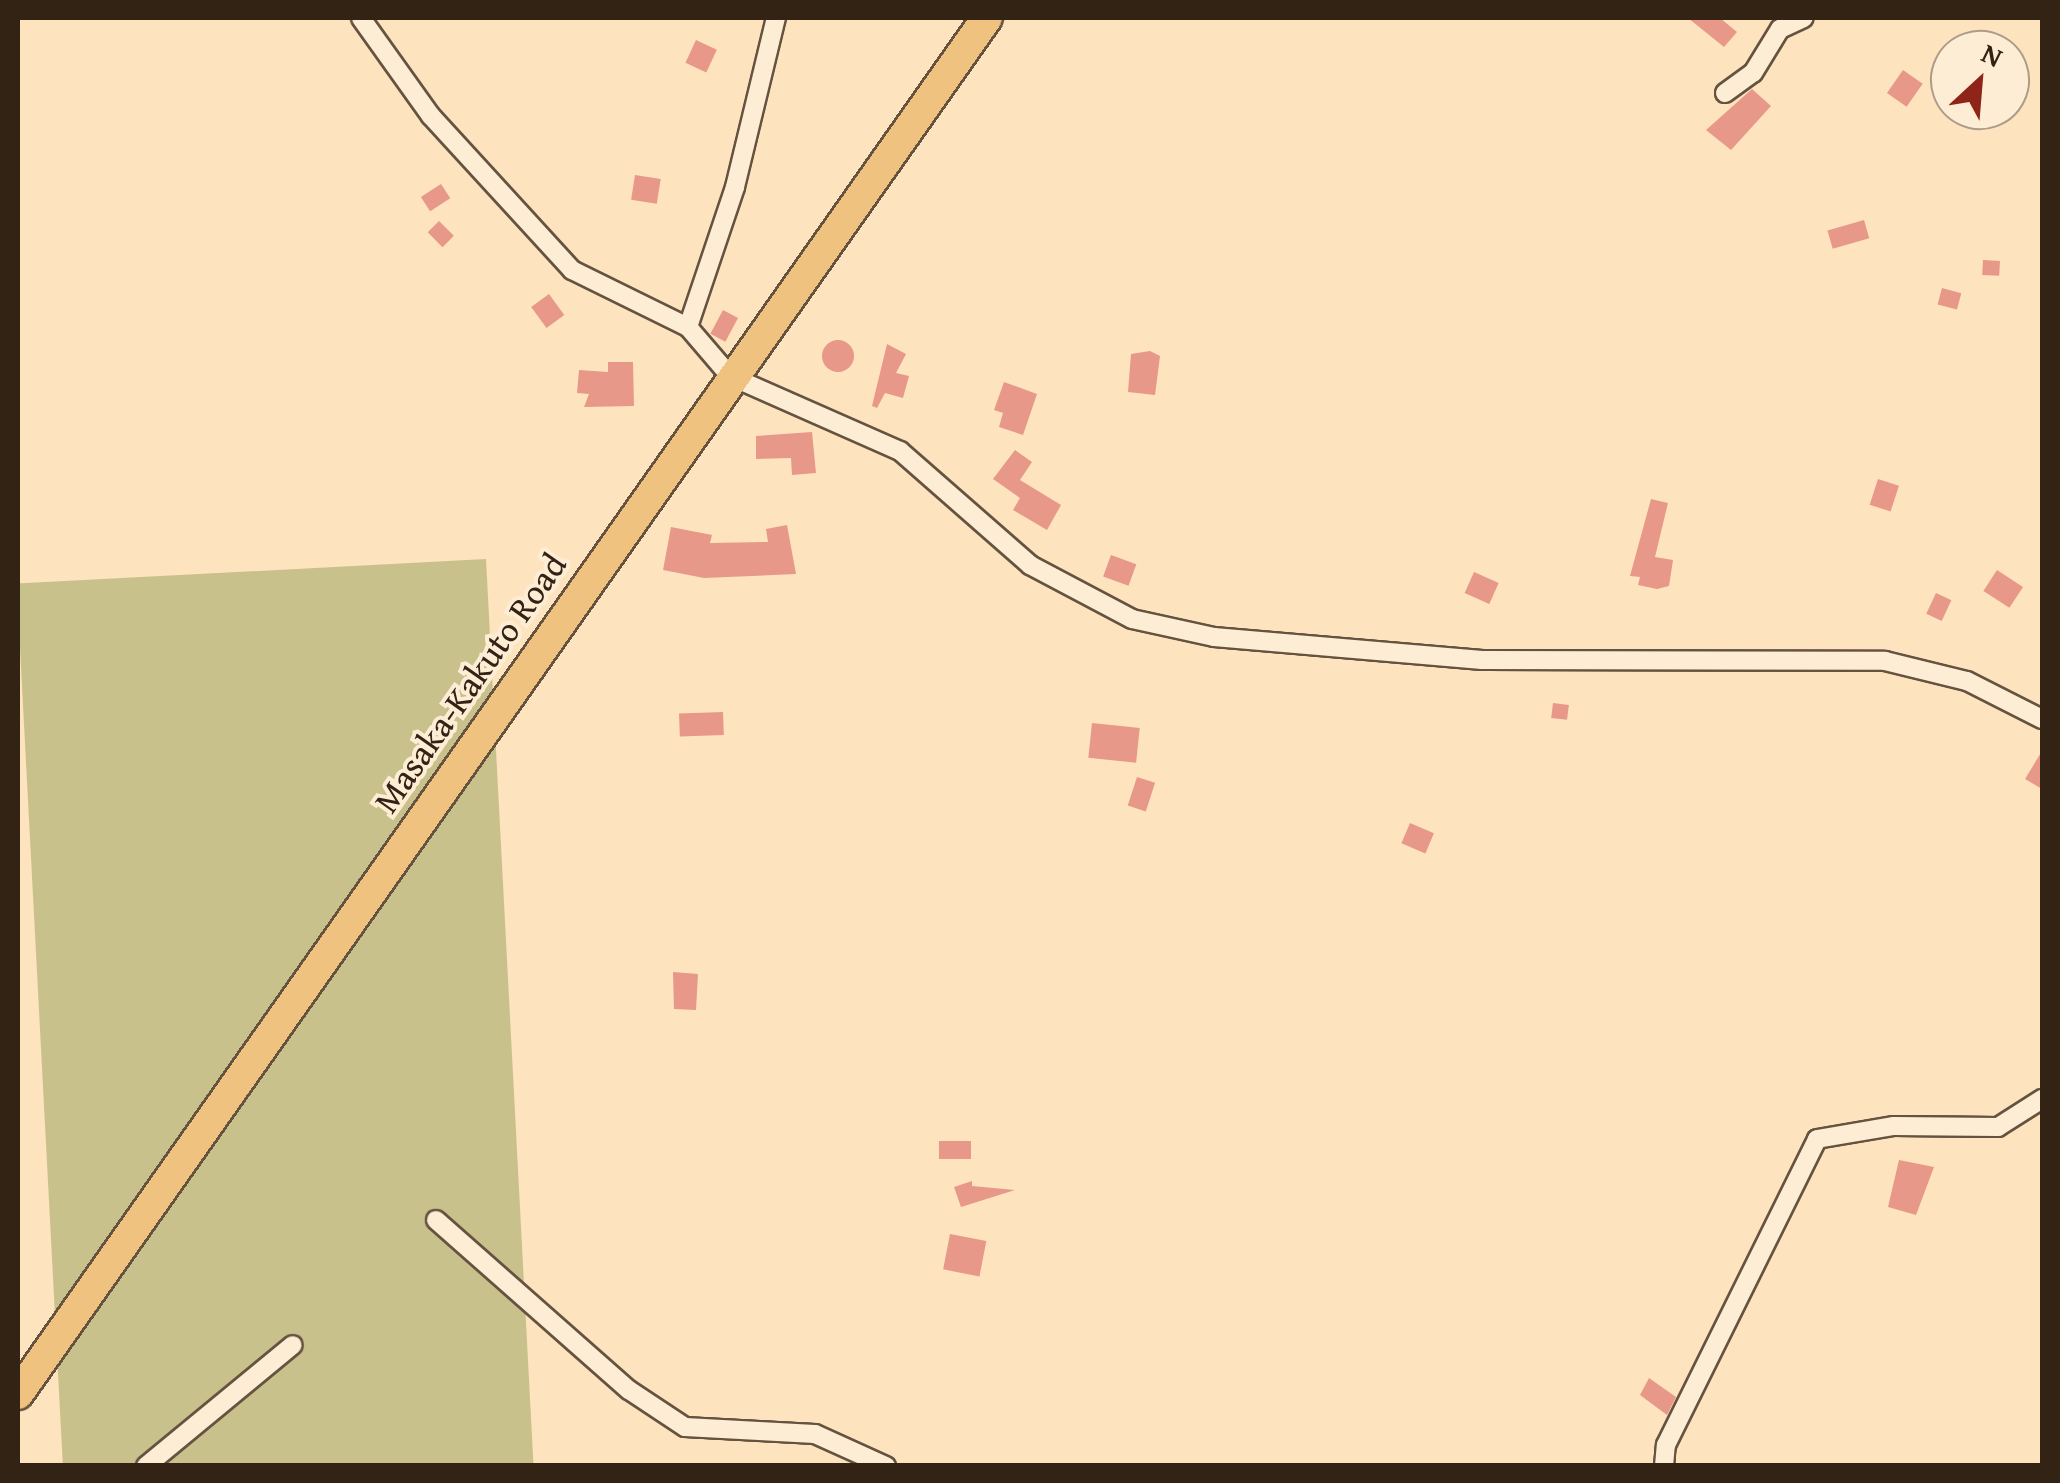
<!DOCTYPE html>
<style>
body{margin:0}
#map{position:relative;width:2060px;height:1483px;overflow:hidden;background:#fee3bf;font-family:"Gentium Book Plus",serif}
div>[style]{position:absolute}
.green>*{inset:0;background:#c8c18c;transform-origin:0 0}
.building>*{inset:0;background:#e79889;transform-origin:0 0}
.round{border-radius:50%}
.roads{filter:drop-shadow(2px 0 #655340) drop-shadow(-2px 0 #655340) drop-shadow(0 2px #655340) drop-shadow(0 -2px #655340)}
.minor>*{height:18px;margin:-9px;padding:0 9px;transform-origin:9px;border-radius:9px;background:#feedd5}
.trunk>*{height:30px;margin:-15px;padding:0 15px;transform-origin:15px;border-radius:15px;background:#efc280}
span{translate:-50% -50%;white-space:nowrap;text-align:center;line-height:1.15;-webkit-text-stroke:8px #feedd5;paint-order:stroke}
.street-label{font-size:35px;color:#322315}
.frame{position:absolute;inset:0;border:20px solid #322315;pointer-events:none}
.north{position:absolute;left:1930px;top:30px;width:100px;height:100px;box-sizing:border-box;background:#feedd5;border:2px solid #ac9c88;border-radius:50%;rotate:26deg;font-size:28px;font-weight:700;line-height:40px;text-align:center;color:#322315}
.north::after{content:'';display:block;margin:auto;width:35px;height:45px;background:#8f2418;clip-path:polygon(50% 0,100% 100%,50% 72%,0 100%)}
</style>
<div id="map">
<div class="green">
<div style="left:486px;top:559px;width:907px;height:470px;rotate:87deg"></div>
</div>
<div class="building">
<div style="clip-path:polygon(1688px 18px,1720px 18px,1737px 32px,1724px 47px)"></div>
<div style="left:696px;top:40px;width:23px;height:25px;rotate:25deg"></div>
<div style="left:1903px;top:70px;width:24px;height:28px;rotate:35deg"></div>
<div style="clip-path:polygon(1752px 89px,1771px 106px,1731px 150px,1706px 130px)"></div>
<div style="left:635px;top:175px;width:26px;height:25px;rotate:9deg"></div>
<div style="left:441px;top:184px;width:17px;height:24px;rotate:57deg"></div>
<div style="left:1864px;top:220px;width:19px;height:38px;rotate:74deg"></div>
<div style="left:439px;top:221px;width:21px;height:16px;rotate:45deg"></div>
<div style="left:1983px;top:260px;width:17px;height:15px;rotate:3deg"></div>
<div style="left:1942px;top:288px;width:20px;height:17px;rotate:15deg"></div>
<div style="left:549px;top:294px;width:26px;height:22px;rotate:54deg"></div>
<div style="left:723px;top:310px;width:17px;height:27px;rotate:28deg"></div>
<div class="round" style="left:822px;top:340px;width:32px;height:32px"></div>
<div style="clip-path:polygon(887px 344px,906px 354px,896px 373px,909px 376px,903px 398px,885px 393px,877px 408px,872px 406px)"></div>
<div style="clip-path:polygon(1150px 351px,1160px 356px,1155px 395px,1128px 392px,1131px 354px)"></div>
<div style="clip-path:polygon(608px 362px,633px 362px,634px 406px,584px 407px,589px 394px,577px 393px,579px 370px,608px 372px)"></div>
<div style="clip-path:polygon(1004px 382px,1037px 394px,1023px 435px,999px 427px,1003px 413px,994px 410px)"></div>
<div style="clip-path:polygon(812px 432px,816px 473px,792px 475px,791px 458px,756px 459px,756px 436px)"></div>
<div style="clip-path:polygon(1015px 450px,1032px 462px,1020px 480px,1061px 505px,1047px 530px,1013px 510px,1020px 498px,993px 479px)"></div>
<div style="left:1878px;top:479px;width:22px;height:27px;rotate:18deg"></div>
<div style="clip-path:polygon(1651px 499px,1668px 503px,1655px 557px,1673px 560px,1669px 586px,1657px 589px,1638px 585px,1640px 577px,1630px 576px)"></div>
<div style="clip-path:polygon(787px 525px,796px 574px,704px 578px,663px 570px,671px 527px,712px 535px,710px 543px,768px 542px,766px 529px)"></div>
<div style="left:1111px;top:555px;width:27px;height:23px;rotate:20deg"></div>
<div style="left:1997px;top:570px;width:31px;height:25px;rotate:33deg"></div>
<div style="left:1474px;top:572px;width:27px;height:23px;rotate:24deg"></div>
<div style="left:1936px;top:593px;width:17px;height:23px;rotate:25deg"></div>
<div style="left:1553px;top:703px;width:16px;height:15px;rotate:7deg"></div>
<div style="left:723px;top:712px;width:23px;height:44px;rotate:88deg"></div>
<div style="left:1092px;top:723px;width:48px;height:35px;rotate:6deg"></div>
<div style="clip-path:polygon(2042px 751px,2042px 789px,2025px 779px)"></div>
<div style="left:1137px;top:777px;width:19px;height:30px;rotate:18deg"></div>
<div style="left:1410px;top:823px;width:26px;height:22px;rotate:23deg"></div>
<div style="clip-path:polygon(673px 972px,698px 974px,696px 1010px,674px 1009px)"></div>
<div style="left:939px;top:1141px;width:32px;height:18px"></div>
<div style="clip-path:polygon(1899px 1160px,1934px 1167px,1916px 1215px,1888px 1207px)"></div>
<div style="clip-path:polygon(972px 1181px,972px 1186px,1015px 1190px,961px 1207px,954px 1187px)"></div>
<div style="left:950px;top:1234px;width:37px;height:36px;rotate:11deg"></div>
<div style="clip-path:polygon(1649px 1378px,1676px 1397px,1667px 1415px,1640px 1395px)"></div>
</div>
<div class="roads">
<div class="minor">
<div style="left:361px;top:18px;width:120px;rotate:54.5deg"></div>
<div style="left:431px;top:116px;width:209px;rotate:47.5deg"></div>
<div style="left:572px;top:270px;width:129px;rotate:26.2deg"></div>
<div style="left:688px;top:327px;width:65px;rotate:49.4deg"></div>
<div style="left:730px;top:376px;width:186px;rotate:23.8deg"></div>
<div style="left:900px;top:451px;width:173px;rotate:41.2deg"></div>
<div style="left:1030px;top:565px;width:115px;rotate:27.9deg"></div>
<div style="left:1132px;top:619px;width:84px;rotate:12.4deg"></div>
<div style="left:1214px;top:637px;width:269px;rotate:4.9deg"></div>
<div style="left:1482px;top:660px;width:403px;rotate:0.1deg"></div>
<div style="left:1885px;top:661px;width:84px;rotate:13.7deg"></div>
<div style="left:1967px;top:681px;width:84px;rotate:26.9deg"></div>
<div style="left:1725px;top:93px;width:34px;rotate:-36deg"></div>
<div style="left:1753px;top:73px;width:52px;rotate:-58.5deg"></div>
<div style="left:1780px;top:29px;width:26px;rotate:-25deg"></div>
<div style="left:688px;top:327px;width:148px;rotate:-71.4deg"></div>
<div style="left:735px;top:187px;width:174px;rotate:-76.4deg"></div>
<div style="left:436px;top:1220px;width:257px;rotate:41.4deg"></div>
<div style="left:629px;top:1390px;width:67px;rotate:33.5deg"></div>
<div style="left:685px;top:1427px;width:130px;rotate:3.1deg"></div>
<div style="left:815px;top:1434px;width:78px;rotate:24.3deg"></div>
<div style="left:146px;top:1466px;width:190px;rotate:-39.5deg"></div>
<div style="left:1664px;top:1466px;width:21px;rotate:-85deg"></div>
<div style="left:1666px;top:1445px;width:341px;rotate:-63.7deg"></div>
<div style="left:1817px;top:1139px;width:78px;rotate:-9.6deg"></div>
<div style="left:1894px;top:1126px;width:104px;rotate:0.6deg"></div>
<div style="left:1998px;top:1127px;width:52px;rotate:-32.5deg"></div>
</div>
<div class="trunk">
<div style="left:18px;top:1394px;width:1683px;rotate:-54.85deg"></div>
</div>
</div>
<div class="street-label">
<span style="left:470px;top:683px;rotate:-55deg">Masaka-Kakuto Road</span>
</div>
<div class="frame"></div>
<div class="north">N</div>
</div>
